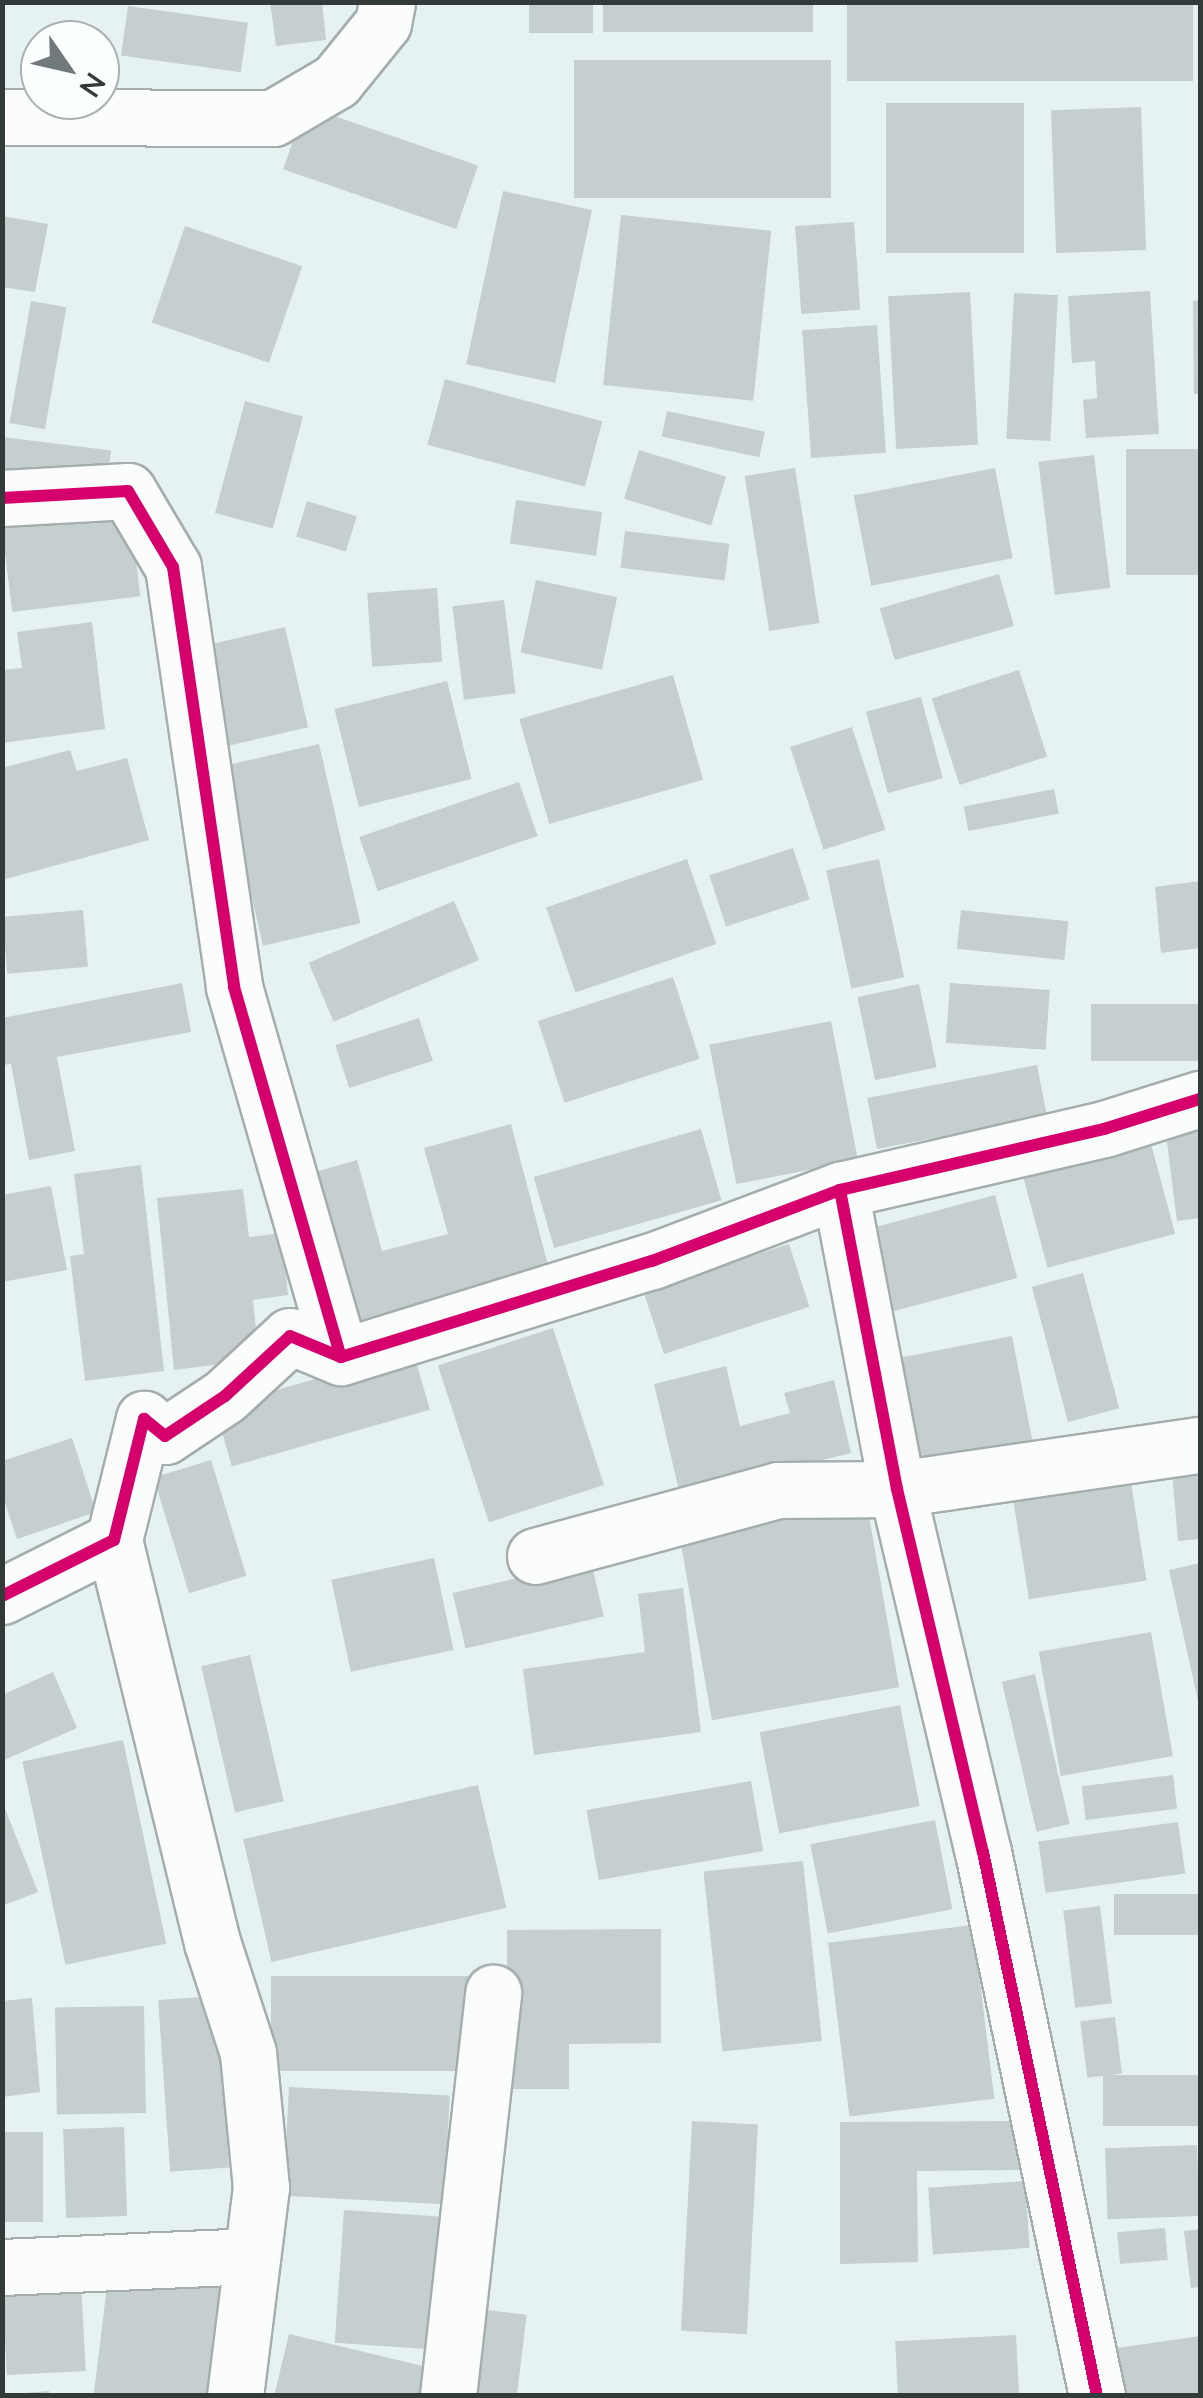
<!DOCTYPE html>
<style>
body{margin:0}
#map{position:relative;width:1203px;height:2398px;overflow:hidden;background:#e6f1f1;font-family:Lato,sans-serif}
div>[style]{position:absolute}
.building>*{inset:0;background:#c6cfcf;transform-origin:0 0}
.roads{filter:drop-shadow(2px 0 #a5adad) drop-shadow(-2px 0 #a5adad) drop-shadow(0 2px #a5adad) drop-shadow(0 -2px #a5adad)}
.minor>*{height:55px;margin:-27.5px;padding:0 27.5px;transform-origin:27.5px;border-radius:27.5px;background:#fbfdfd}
.cycleway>*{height:12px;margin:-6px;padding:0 6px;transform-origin:6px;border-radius:6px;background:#d6006c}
span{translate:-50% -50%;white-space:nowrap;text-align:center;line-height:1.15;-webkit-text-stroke:9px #fbffff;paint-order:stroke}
.frame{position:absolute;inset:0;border:5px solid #323a3a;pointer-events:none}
.north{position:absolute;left:20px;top:20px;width:100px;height:100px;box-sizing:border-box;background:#fbffff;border:2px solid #abb0b0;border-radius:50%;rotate:124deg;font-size:28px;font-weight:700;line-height:40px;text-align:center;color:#323a3a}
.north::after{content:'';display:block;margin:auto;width:35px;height:45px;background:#717a7a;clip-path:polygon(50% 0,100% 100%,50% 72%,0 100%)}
</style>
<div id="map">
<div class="building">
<div style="clip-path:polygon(270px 2px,322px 2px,326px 40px,276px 46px)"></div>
<div style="left:529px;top:2px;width:64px;height:31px"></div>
<div style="left:603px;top:2px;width:210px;height:30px"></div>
<div style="left:847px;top:2px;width:346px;height:79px"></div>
<div style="left:128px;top:6px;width:121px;height:50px;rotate:8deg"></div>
<div style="left:574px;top:60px;width:257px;height:138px"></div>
<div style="left:1024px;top:103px;width:150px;height:138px;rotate:90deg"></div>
<div style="left:305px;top:106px;width:183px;height:67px;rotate:19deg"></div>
<div style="left:1141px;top:107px;width:143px;height:90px;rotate:88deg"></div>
<div style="left:503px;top:191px;width:91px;height:177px;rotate:12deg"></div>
<div style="left:621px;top:215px;width:151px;height:171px;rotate:6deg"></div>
<div style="clip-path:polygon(2px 216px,48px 224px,35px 292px,2px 287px)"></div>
<div style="left:854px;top:222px;width:88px;height:59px;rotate:86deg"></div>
<div style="left:185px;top:226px;width:124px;height:102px;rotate:19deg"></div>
<div style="clip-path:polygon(1150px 291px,1159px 434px,1086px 438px,1083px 400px,1097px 398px,1095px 361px,1072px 363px,1068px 296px)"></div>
<div style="left:970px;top:292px;width:153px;height:82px;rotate:87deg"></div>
<div style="left:1014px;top:293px;width:44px;height:146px;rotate:3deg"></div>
<div style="clip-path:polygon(1200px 300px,1200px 394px,1194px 394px,1193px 301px)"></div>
<div style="left:31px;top:301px;width:36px;height:124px;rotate:10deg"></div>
<div style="left:877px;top:325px;width:128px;height:75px;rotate:86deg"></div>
<div style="left:445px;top:379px;width:163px;height:68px;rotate:15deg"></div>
<div style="left:245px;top:401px;width:60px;height:116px;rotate:15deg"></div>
<div style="left:667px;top:411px;width:100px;height:26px;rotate:12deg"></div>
<div style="left:2px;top:437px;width:110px;height:37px;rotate:7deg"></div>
<div style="left:1200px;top:449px;width:126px;height:74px;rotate:90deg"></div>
<div style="left:639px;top:450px;width:91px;height:51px;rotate:17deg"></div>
<div style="left:1094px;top:455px;width:134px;height:56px;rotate:83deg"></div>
<div style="left:795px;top:468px;width:157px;height:51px;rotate:81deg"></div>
<div style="left:995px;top:468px;width:92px;height:144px;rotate:79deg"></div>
<div style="left:516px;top:500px;width:87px;height:44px;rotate:8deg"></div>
<div style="left:307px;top:501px;width:52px;height:37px;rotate:17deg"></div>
<div style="left:130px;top:512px;width:85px;height:129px;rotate:83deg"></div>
<div style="left:625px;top:531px;width:105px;height:37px;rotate:7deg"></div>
<div style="left:999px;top:574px;width:54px;height:124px;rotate:74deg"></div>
<div style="left:536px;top:580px;width:83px;height:74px;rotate:12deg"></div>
<div style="left:437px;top:588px;width:74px;height:70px;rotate:86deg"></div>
<div style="left:504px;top:600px;width:94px;height:52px;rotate:83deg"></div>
<div style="clip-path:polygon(92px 622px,105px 729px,2px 743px,2px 670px,22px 668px,17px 632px)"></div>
<div style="left:285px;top:627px;width:103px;height:93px;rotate:77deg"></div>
<div style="left:1019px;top:670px;width:91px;height:92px;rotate:72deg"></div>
<div style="left:673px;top:675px;width:109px;height:160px;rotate:74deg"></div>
<div style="left:447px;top:681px;width:101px;height:116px;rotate:76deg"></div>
<div style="left:921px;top:697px;width:84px;height:57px;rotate:75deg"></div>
<div style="left:852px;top:727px;width:108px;height:65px;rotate:72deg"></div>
<div style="left:319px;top:744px;width:184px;height:100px;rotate:77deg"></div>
<div style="clip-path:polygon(70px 750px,77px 771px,127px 758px,149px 840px,2px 880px,2px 768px)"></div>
<div style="left:519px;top:782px;width:57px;height:169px;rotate:71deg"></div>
<div style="left:1054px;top:789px;width:25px;height:92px;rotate:79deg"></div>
<div style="left:793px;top:848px;width:54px;height:88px;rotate:72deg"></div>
<div style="left:687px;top:859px;width:90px;height:149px;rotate:71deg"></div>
<div style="left:879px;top:859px;width:121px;height:54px;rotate:78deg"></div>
<div style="clip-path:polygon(1200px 881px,1200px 948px,1161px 953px,1155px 887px)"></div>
<div style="left:454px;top:901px;width:64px;height:158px;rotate:67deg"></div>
<div style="left:83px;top:910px;width:57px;height:81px;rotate:85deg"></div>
<div style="left:961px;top:910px;width:108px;height:39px;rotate:6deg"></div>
<div style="left:673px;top:977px;width:86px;height:142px;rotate:72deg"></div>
<div style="clip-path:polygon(182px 983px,191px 1032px,57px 1057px,75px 1151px,29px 1160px,11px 1064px,2px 1065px,2px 1018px)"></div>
<div style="left:950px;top:983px;width:100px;height:60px;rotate:4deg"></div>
<div style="left:919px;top:984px;width:85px;height:63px;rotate:78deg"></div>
<div style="left:1200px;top:1004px;width:57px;height:109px;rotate:90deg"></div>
<div style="left:419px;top:1018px;width:45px;height:88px;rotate:72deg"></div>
<div style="left:831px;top:1021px;width:142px;height:124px;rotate:79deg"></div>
<div style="left:1037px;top:1065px;width:52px;height:173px;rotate:79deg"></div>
<div style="clip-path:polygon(1200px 1114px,1200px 1218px,1177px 1221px,1164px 1119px)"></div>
<div style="clip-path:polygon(511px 1124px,549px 1269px,347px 1324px,308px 1174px,357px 1160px,382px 1251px,448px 1234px,424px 1148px)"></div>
<div style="left:701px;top:1129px;width:74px;height:174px;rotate:74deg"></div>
<div style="left:1150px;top:1140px;width:97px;height:132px;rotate:75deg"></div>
<div style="clip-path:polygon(141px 1165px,164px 1371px,85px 1381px,70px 1256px,84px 1254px,74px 1174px)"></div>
<div style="clip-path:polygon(51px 1186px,67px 1270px,2px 1282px,2px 1195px)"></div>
<div style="clip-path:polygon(243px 1189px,249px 1237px,282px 1233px,288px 1295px,253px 1300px,259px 1359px,174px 1370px,157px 1198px)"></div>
<div style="left:995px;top:1195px;width:86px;height:133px;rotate:75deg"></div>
<div style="left:789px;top:1244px;width:66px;height:153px;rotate:72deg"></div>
<div style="left:1083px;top:1273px;width:140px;height:53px;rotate:75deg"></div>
<div style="left:553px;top:1328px;width:165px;height:121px;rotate:72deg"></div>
<div style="left:1012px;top:1336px;width:110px;height:117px;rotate:79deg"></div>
<div style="left:413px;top:1351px;width:61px;height:206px;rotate:74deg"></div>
<div style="clip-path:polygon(726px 1366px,740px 1426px,790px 1413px,784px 1393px,834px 1380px,851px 1453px,680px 1495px,654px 1384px)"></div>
<div style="clip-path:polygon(72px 1438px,96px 1512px,17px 1539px,2px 1494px,2px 1461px)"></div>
<div style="left:211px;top:1460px;width:121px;height:60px;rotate:73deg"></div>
<div style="clip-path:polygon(1200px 1469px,1200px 1539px,1178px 1541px,1172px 1472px)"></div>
<div style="left:1129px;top:1470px;width:112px;height:119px;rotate:81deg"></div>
<div style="left:867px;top:1505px;width:185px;height:190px;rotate:80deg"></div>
<div style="left:434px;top:1558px;width:94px;height:105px;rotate:78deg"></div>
<div style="left:591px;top:1561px;width:57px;height:142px;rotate:77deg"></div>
<div style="clip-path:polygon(1200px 1563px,1200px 1705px,1199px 1705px,1169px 1570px)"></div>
<div style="clip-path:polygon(683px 1588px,701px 1732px,534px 1755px,523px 1669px,645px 1652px,638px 1594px)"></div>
<div style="left:1151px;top:1632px;width:126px;height:114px;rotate:80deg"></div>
<div style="left:250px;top:1655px;width:150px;height:50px;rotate:77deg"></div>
<div style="clip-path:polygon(53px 1672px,77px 1728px,2px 1761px,2px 1695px)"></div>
<div style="left:1035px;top:1674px;width:154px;height:34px;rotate:77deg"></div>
<div style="left:900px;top:1705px;width:103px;height:143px;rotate:79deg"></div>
<div style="left:123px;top:1740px;width:208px;height:103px;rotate:78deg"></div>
<div style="left:1173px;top:1775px;width:34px;height:92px;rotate:83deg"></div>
<div style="left:751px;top:1781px;width:71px;height:167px;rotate:80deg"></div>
<div style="left:478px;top:1785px;width:126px;height:241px;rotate:77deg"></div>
<div style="clip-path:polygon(2px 1801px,38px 1892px,2px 1906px)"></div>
<div style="left:935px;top:1820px;width:91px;height:127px;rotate:79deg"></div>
<div style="left:1178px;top:1822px;width:52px;height:141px;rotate:82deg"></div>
<div style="left:803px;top:1861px;width:181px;height:100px;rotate:84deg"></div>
<div style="left:1200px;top:1894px;width:41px;height:86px;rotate:90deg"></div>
<div style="left:1100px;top:1906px;width:98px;height:37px;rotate:83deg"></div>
<div style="left:973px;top:1925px;width:175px;height:146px;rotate:83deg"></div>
<div style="clip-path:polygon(661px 1929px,661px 2043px,569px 2044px,569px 2089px,507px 2089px,507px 1930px)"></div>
<div style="left:468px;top:1976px;width:95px;height:197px;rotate:90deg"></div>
<div style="left:217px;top:1996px;width:172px;height:59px;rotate:86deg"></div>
<div style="clip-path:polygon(32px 1998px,40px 2092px,2px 2097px,2px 2001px)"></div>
<div style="left:144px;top:2006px;width:107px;height:89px;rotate:89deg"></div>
<div style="left:1115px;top:2017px;width:57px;height:35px;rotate:83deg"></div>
<div style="left:1200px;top:2075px;width:51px;height:97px;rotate:90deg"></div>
<div style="left:289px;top:2087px;width:161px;height:109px;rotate:3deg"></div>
<div style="left:692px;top:2121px;width:66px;height:210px;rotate:3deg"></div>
<div style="clip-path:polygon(1020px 2121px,1020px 2170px,917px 2171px,918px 2262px,840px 2264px,840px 2122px)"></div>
<div style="left:124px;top:2127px;width:89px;height:61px;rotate:88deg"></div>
<div style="left:2px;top:2132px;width:41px;height:90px"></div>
<div style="left:1197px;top:2145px;width:71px;height:92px;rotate:88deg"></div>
<div style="left:1025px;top:2181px;width:67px;height:97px;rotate:86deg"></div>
<div style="left:344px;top:2210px;width:98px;height:133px;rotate:4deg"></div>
<div style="left:1165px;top:2228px;width:32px;height:48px;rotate:85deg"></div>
<div style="clip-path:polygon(1200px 2229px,1200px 2287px,1191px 2288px,1184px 2231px)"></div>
<div style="left:110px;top:2262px;width:124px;height:135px;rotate:7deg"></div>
<div style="left:81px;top:2281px;width:90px;height:79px;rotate:87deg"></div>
<div style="left:487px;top:2310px;width:40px;height:87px;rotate:7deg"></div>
<div style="clip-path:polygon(289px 2334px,427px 2367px,419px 2396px,274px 2396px)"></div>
<div style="left:1016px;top:2335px;width:61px;height:121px;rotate:87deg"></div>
<div style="clip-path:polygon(1200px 2336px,1200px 2396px,1116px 2396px,1110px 2349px)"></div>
<div style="clip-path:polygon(49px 2391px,49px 2396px,24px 2396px,24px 2393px)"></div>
</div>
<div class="roads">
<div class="minor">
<div style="left:2px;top:117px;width:271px;rotate:0.2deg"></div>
<div style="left:273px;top:118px;width:73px;rotate:-30.4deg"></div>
<div style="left:336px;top:81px;width:75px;rotate:-51deg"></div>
<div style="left:383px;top:23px;width:21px;rotate:-79deg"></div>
<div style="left:2px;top:498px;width:126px;rotate:-3.2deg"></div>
<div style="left:128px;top:491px;width:88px;rotate:59.4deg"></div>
<div style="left:173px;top:567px;width:424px;rotate:81.7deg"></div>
<div style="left:234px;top:987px;width:385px;rotate:73.9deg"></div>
<div style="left:840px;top:1190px;width:304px;rotate:79.2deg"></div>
<div style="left:897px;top:1489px;width:373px;rotate:76.7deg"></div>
<div style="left:983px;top:1852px;width:556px;rotate:78.16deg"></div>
<div style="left:114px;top:1540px;width:414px;rotate:76.3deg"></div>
<div style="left:212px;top:1942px;width:117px;rotate:72deg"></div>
<div style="left:248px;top:2053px;width:135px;rotate:84.5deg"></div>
<div style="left:261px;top:2187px;width:211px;rotate:97.1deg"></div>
<div style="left:535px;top:1556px;width:252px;rotate:-15.2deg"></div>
<div style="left:778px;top:1490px;width:119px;rotate:-0.5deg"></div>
<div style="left:897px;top:1489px;width:306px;rotate:-8.3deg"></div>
<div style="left:2px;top:1596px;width:125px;rotate:-26.6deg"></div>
<div style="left:114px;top:1540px;width:125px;rotate:-76.1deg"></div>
<div style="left:144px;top:1419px;width:27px;rotate:39deg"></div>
<div style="left:165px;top:1436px;width:72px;rotate:-33.7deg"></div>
<div style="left:225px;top:1396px;width:88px;rotate:-42.7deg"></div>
<div style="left:290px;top:1336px;width:55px;rotate:22.4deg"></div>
<div style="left:341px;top:1357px;width:325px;rotate:-17.2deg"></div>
<div style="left:652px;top:1261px;width:201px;rotate:-20.7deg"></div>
<div style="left:840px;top:1190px;width:271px;rotate:-13deg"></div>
<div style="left:1104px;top:1129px;width:101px;rotate:-17.4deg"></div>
<div style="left:2px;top:2267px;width:250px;rotate:-2.5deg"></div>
<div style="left:448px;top:2396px;width:406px;rotate:-83.6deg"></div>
</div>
</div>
<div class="cycleway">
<div style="left:2px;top:498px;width:126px;rotate:-3.2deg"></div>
<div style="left:128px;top:491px;width:88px;rotate:59.4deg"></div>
<div style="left:173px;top:567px;width:424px;rotate:81.7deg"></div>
<div style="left:234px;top:987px;width:385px;rotate:73.9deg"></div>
<div style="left:840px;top:1190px;width:304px;rotate:79.2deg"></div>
<div style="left:897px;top:1489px;width:373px;rotate:76.7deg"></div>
<div style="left:983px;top:1852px;width:556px;rotate:78.16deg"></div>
<div style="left:2px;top:1596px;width:125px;rotate:-26.6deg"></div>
<div style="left:114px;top:1540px;width:125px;rotate:-76.1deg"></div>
<div style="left:144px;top:1419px;width:27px;rotate:39deg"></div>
<div style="left:165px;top:1436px;width:72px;rotate:-33.7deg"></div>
<div style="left:225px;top:1396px;width:88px;rotate:-42.7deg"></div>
<div style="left:290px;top:1336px;width:55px;rotate:22.4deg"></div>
<div style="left:341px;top:1357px;width:325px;rotate:-17.2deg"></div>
<div style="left:652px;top:1261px;width:201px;rotate:-20.7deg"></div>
<div style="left:840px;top:1190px;width:271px;rotate:-13deg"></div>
<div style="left:1104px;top:1129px;width:101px;rotate:-17.4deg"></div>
</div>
<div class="frame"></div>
<div class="north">N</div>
</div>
